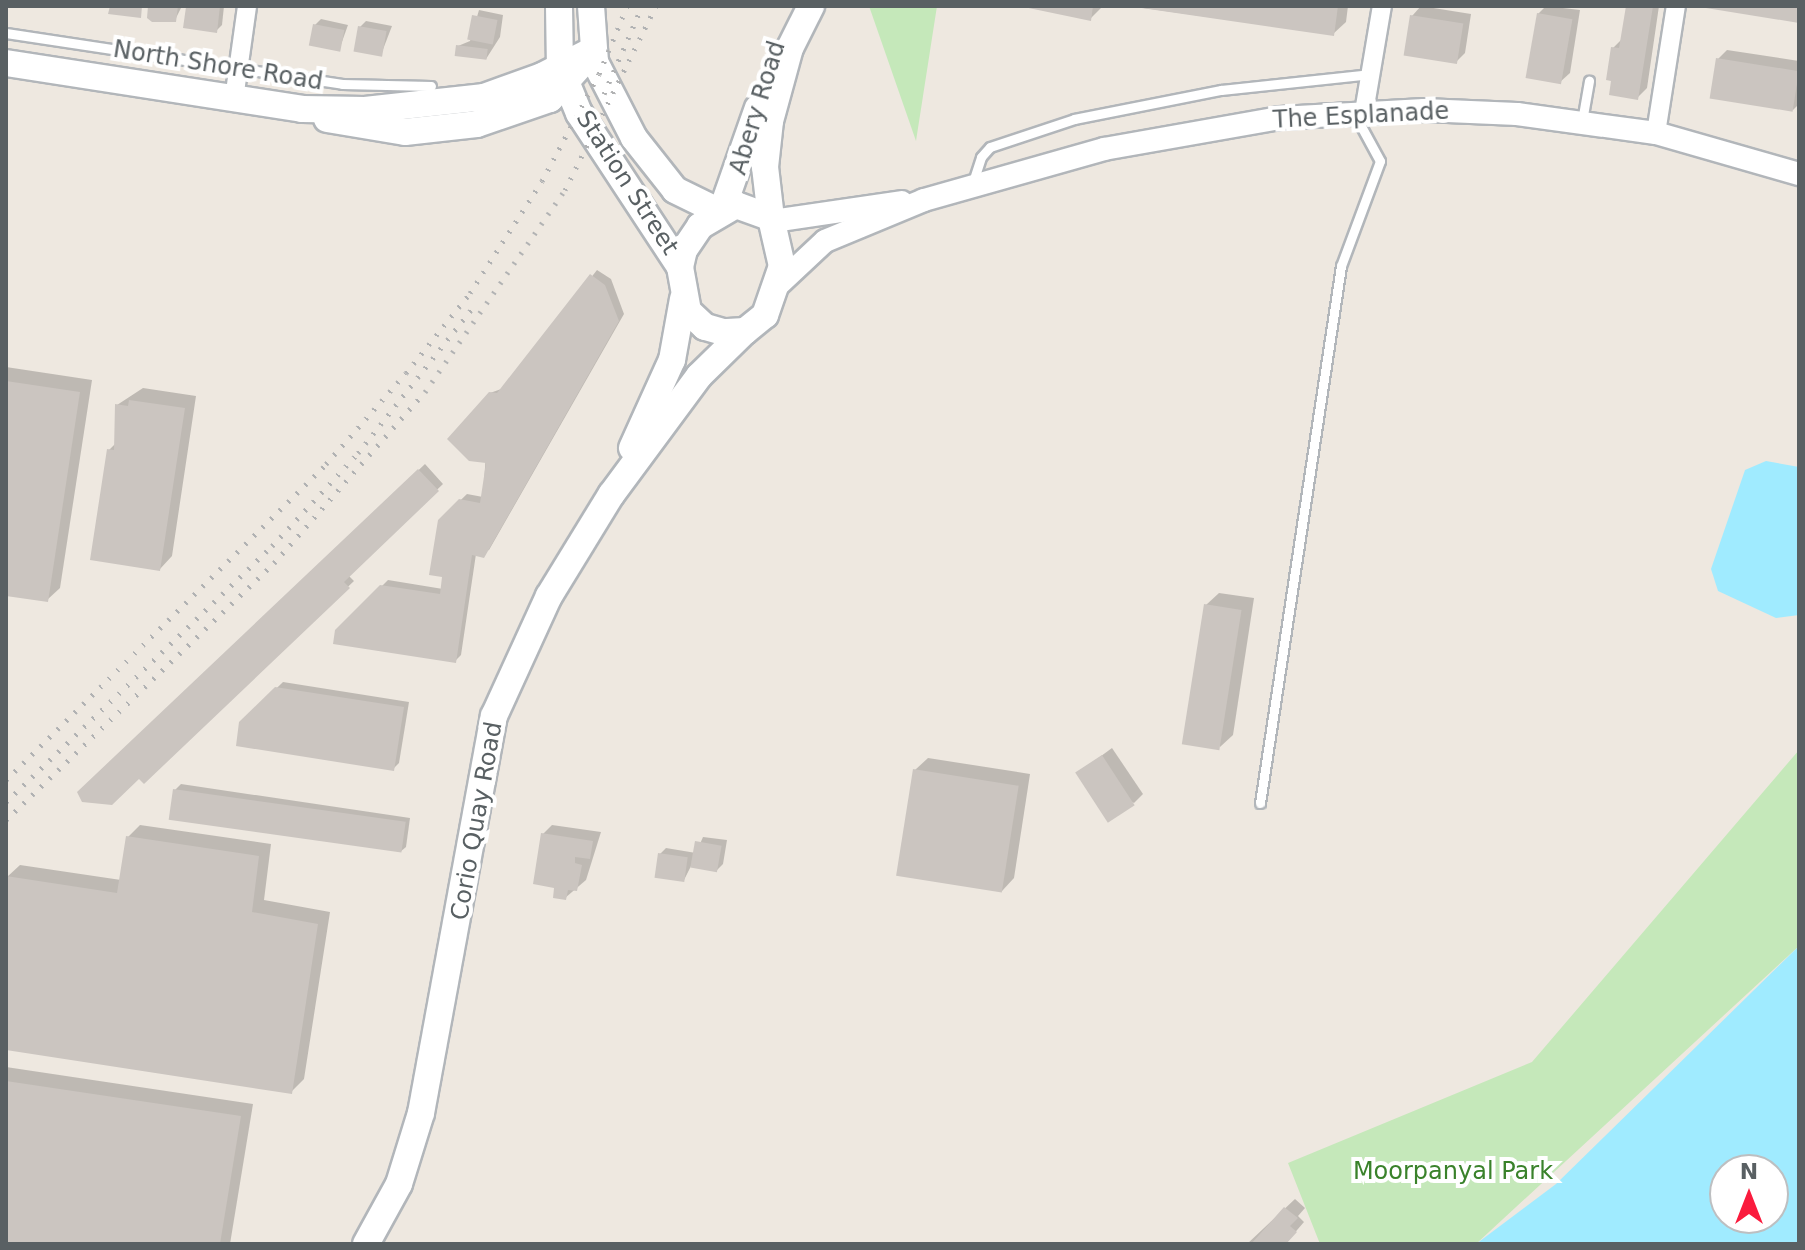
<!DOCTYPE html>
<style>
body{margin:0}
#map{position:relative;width:1805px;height:1250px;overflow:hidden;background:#eee8e0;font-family:"DejaVu Sans",sans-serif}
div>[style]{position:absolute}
.green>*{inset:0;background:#c5e8ba}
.water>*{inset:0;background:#a0ebff}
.shadow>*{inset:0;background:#0003}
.building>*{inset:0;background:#cbc5c0;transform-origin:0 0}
.roads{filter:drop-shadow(2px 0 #b2b6ba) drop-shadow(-2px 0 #b2b6ba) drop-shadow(0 2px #b2b6ba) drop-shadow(0 -2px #b2b6ba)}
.service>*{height:9px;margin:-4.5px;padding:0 4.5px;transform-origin:4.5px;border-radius:4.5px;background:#fff}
.minor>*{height:18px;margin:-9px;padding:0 9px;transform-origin:9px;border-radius:9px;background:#fff}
.tertiary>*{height:22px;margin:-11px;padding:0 11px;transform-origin:11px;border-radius:11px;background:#fff}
.secondary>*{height:26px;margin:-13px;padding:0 13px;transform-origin:13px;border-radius:13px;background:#fff}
.rail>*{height:5px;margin-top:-2.5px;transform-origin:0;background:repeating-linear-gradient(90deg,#b1b2b3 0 2px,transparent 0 12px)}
span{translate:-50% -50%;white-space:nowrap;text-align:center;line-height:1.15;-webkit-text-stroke:8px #fff;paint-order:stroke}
.street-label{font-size:24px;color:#596063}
.park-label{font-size:24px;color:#3a822b}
.frame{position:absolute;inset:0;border:8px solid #596063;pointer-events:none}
.north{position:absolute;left:1709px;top:1154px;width:80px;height:80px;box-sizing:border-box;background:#fff;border:2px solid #bdbfc1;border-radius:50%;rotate:0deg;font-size:22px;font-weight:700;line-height:32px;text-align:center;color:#596063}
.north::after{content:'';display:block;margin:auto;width:28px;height:36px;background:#fa1b3d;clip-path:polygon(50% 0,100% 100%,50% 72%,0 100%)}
</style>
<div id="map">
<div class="green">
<div style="clip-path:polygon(869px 6px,937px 6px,916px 141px)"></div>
<div style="clip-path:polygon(1799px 750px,1799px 946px,1476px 1244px,1320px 1244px,1288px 1163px,1532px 1062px)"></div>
</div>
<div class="water">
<div style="clip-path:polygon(1766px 461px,1799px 467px,1799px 615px,1776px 618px,1718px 591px,1711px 569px,1745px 470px)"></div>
<div style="clip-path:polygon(evenodd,1799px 946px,1799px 1244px,1476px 1244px,1556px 1184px,1799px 946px,1725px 1170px,1773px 1170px,1773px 1218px,1725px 1218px,1725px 1170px)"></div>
</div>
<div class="shadow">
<div style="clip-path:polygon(150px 6px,182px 6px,175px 20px)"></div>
<div style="clip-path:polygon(190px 6px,224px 6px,222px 25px,216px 31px)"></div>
<div style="clip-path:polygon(1021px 6px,1103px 6px,1090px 19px)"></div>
<div style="clip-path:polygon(1129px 6px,1348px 6px,1346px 22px,1333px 34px)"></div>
<div style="clip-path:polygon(1421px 6px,1471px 14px,1465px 53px,1456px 62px,1412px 16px)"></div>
<div style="clip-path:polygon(1546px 6px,1580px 10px,1570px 73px,1560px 82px,1538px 14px)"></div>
<div style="clip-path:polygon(1628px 6px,1659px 6px,1647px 88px,1638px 97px,1613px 48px,1623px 38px)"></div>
<div style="clip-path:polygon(479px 10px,503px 15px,500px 37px,486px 59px,458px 46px,470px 41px)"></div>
<div style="clip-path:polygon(321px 19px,348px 25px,339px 50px,315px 25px)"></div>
<div style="clip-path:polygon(366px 21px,392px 26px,382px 52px,360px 27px)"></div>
<div style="clip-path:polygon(1727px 50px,1799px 61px,1799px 104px,1793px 110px,1718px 59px)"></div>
<div style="clip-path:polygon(597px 270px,611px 279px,624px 314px,489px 550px,476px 554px,461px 655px,455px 661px,337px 631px,388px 580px,443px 589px,439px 521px,467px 494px,483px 497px,490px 393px,504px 388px)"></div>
<div style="clip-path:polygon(6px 367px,92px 380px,60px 588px,47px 600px,6px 594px)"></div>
<div style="clip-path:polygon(143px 388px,196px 396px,172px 556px,160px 569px,109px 450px,116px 443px,117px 405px)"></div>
<div style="clip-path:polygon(425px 464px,443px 484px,348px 575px,354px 581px,144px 781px,139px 776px,79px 793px)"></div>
<div style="clip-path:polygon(1219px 593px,1254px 598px,1233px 735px,1220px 747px,1206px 605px)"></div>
<div style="clip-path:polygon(283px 682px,409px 702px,399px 763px,393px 769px,241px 723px)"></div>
<div style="clip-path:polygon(1112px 748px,1143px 794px,1134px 803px,1078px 773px)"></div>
<div style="clip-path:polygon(928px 758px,1030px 774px,1014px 878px,1002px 891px,915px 770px)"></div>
<div style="clip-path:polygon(181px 784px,410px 818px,406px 847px,400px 852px,175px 790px)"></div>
<div style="clip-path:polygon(140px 825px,271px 844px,264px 900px,330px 912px,304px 1079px,291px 1092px,6px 1048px,7px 877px,20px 865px,121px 880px,128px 837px)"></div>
<div style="clip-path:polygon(552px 825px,601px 832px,586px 880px,565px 898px,556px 886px,543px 834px)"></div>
<div style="clip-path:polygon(703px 837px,727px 840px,723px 864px,717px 870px,691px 866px,684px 880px,660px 854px,666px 848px,696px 853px)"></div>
<div style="clip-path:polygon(6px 1067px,253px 1104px,230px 1244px,6px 1244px)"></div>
<div style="clip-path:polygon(1295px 1199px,1305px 1208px,1298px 1216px,1304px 1222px,1285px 1244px,1247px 1244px)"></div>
</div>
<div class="building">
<div style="clip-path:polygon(110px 6px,142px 6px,141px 18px,108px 14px)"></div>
<div style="clip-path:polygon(148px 6px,178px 6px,176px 22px,152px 22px,147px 18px)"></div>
<div style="clip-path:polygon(220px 6px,217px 33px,183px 28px,186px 7px)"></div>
<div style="clip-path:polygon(1019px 6px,1093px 6px,1091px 21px)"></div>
<div style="clip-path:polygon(1128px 6px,1338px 6px,1334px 36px)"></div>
<div style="clip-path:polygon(1626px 6px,1653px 6px,1638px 100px,1609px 95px,1611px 81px,1606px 80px,1611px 47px,1619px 48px)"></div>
<div style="clip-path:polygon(1706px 6px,1799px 6px,1799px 23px,1706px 8px)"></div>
<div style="left:1537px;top:13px;width:36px;height:66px;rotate:10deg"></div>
<div style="left:472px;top:15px;width:26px;height:25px;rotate:11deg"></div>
<div style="left:1410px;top:15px;width:54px;height:41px;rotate:9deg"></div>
<div style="left:313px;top:24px;width:32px;height:22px;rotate:11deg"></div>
<div style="left:358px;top:26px;width:29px;height:26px;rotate:10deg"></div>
<div style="left:456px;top:45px;width:32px;height:11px;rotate:7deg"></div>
<div style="left:1716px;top:58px;width:84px;height:41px;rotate:9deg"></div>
<div style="clip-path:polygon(590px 274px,605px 285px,619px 321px,484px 558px,472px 555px,456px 663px,333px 644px,335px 630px,380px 585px,440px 594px,442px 577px,429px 575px,438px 520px,459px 499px,480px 503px,486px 463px,469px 461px,447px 439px,489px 392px,497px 393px)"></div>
<div style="clip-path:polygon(6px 381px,80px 392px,48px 602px,6px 596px)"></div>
<div style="clip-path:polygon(129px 400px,185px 408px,160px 571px,90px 560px,107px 449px,114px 450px,115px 404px,128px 406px)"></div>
<div style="clip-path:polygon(418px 469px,439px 491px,344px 582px,350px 588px,144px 784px,139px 779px,112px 805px,82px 802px,77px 792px)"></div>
<div style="left:1204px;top:604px;width:38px;height:142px;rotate:9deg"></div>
<div style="clip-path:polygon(275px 687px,404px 707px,394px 771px,236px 746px,239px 722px)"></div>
<div style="left:1102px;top:755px;width:60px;height:32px;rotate:57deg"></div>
<div style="left:913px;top:769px;width:107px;height:108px;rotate:9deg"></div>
<div style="left:173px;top:789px;width:235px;height:31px;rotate:8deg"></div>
<div style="clip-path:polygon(541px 833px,593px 841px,590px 859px,575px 857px,575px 863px,582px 865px,577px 891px,568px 890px,566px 900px,553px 898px,554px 888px,533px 884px)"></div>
<div style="clip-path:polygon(126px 836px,259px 856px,252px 912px,318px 924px,292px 1094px,6px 1050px,6px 876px,117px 893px)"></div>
<div style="left:695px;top:841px;width:27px;height:27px;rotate:10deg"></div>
<div style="left:658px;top:853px;width:30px;height:25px;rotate:8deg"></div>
<div style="clip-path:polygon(6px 1081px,241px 1116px,220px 1244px,6px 1244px)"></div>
<div style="clip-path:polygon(1284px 1207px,1298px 1218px,1290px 1226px,1297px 1232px,1286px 1244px,1251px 1244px)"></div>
</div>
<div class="roads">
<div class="service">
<div style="left:6px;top:33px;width:340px;rotate:8.6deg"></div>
<div style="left:342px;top:84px;width:89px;rotate:1.3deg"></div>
<div style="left:1582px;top:121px;width:41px;rotate:-80.1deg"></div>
<div style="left:972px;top:185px;width:29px;rotate:-72deg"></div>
<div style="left:981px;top:157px;width:13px;rotate:-48deg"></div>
<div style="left:990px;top:147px;width:89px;rotate:-18.4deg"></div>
<div style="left:1074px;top:119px;width:150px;rotate:-11.2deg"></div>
<div style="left:1221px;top:90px;width:151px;rotate:-6.1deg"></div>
<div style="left:1260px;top:803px;width:543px;rotate:-81.42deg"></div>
<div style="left:1341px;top:266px;width:112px;rotate:-69.6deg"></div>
<div style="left:1380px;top:161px;width:52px;rotate:-118.5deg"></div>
</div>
<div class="minor">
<div style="left:234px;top:99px;width:94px;rotate:-82deg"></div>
<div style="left:1364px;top:112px;width:108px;rotate:-80.4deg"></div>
<div style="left:1656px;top:133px;width:129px;rotate:-81.1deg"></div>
</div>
<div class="tertiary">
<div style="left:773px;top:221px;width:130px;rotate:-8.4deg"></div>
<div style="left:778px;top:285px;width:64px;rotate:-43.1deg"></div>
<div style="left:825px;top:241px;width:107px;rotate:-22.5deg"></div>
<div style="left:924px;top:200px;width:187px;rotate:-15.8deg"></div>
<div style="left:1104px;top:149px;width:179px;rotate:-10deg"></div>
<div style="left:1280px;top:118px;width:144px;rotate:-3.2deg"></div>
<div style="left:1424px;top:110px;width:93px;rotate:2.5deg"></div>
<div style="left:1517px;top:114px;width:140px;rotate:7.8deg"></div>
<div style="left:1656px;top:133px;width:149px;rotate:16deg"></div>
</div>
<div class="secondary">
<div style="left:559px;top:6px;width:61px;rotate:89.1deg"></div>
<div style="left:560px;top:67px;width:50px;rotate:67.6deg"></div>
<div style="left:579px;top:113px;width:184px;rotate:56.7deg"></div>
<div style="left:591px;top:6px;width:56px;rotate:85.9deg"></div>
<div style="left:595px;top:62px;width:85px;rotate:62.8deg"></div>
<div style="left:634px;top:138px;width:66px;rotate:51.7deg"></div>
<div style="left:675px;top:190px;width:50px;rotate:26.1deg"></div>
<div style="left:6px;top:63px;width:300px;rotate:8.8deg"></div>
<div style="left:302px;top:109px;width:63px;rotate:0.9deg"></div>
<div style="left:365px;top:110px;width:120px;rotate:-6.2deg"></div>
<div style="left:484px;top:97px;width:62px;rotate:-19.9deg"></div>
<div style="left:542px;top:76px;width:57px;rotate:-27deg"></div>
<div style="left:327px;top:119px;width:79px;rotate:9.5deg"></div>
<div style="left:405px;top:132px;width:72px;rotate:-6.3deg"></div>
<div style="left:477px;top:124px;width:77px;rotate:-18.9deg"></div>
<div style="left:550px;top:99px;width:55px;rotate:-47.9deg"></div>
<div style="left:736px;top:205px;width:37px;rotate:20deg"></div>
<div style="left:771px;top:218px;width:49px;rotate:77.1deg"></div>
<div style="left:782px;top:266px;width:52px;rotate:109.1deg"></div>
<div style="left:765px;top:315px;width:26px;rotate:141deg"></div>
<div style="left:745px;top:331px;width:22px;rotate:177deg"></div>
<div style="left:723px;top:332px;width:19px;rotate:-164deg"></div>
<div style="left:705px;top:327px;width:23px;rotate:-137deg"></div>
<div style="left:688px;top:311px;width:45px;rotate:-100.3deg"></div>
<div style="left:680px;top:267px;width:17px;rotate:-77deg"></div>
<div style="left:684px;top:250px;width:29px;rotate:-56deg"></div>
<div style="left:700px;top:226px;width:42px;rotate:-30.3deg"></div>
<div style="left:722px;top:210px;width:108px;rotate:-70.6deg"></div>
<div style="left:771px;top:218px;width:51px;rotate:-96.7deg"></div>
<div style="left:765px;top:167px;width:46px;rotate:-83.8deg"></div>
<div style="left:770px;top:121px;width:76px;rotate:-74.7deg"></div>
<div style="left:790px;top:48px;width:47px;rotate:-63.4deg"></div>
<div style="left:632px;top:448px;width:97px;rotate:-65.6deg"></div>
<div style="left:672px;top:360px;width:62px;rotate:-79.8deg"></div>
<div style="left:366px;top:1244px;width:68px;rotate:-61.2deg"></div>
<div style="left:399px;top:1184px;width:74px;rotate:-72.8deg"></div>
<div style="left:421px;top:1113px;width:404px;rotate:-79.6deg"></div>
<div style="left:494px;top:716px;width:132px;rotate:-65.4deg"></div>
<div style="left:549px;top:596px;width:119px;rotate:-58.5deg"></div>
<div style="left:611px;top:495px;width:148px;rotate:-53.5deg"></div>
<div style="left:699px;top:376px;width:64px;rotate:-44.4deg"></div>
</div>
</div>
<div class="rail">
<div style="left:604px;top:94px;width:96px;rotate:-66.6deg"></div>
<div style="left:6px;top:780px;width:450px;rotate:-44.6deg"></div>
<div style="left:326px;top:464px;width:121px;rotate:-48.7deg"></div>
<div style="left:406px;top:373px;width:102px;rotate:-51.3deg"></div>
<div style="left:470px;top:293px;width:133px;rotate:-57.3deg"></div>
<div style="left:542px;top:181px;width:121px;rotate:-62deg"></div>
<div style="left:599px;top:74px;width:74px;rotate:-67.6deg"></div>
<div style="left:6px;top:802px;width:369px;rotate:-43.9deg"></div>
<div style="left:272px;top:546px;width:127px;rotate:-47.2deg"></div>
<div style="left:358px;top:453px;width:187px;rotate:-51.7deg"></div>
<div style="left:6px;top:820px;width:371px;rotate:-43.8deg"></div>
<div style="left:274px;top:563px;width:228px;rotate:-48.6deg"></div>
<div style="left:425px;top:392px;width:246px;rotate:-55.3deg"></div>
<div style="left:565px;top:190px;width:205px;rotate:-63.7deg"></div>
</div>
<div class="street-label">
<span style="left:218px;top:66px;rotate:9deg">North Shore Road</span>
<span style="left:758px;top:108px;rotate:-73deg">Abery Road</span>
<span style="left:1361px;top:116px;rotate:-3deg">The Esplanade</span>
<span style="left:627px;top:183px;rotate:57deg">Station Street</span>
<span style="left:477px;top:821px;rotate:-80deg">Corio Quay Road</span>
</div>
<div class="park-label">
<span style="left:1453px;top:1172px">Moorpanyal Park</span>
</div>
<div class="frame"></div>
<div class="north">N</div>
</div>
